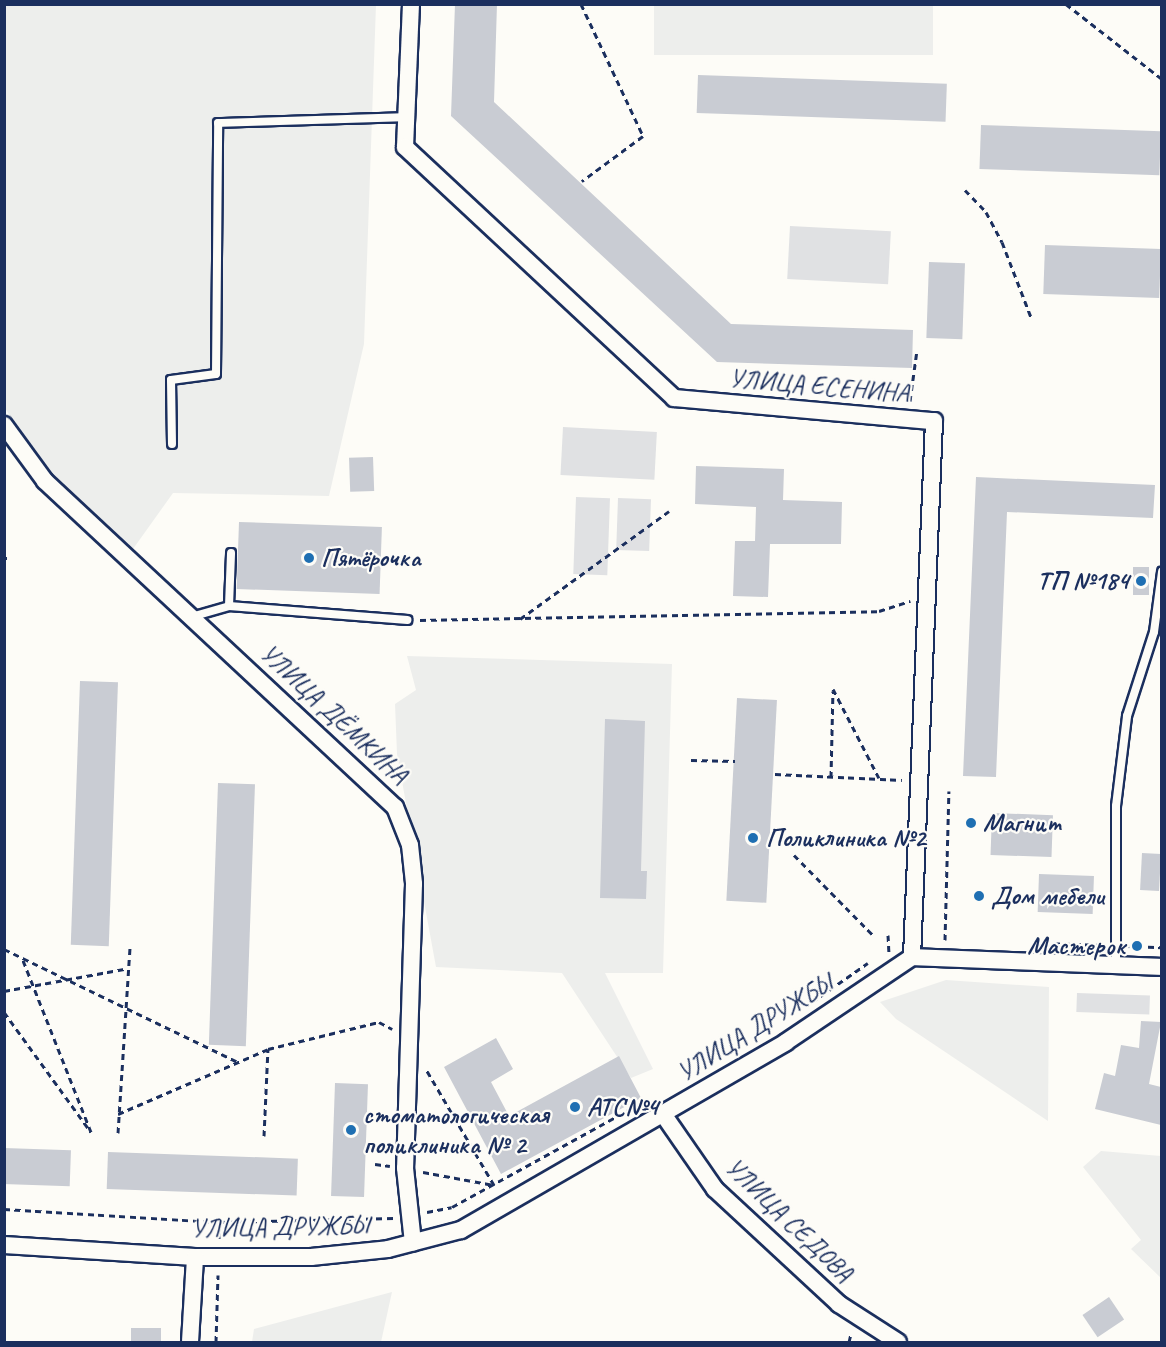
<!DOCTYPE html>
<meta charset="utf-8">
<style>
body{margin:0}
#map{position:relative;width:1166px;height:1347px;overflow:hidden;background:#fdfcf7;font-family:Caveat,sans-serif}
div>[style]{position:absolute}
.built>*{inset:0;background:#edeeec;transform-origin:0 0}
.green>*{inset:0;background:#e0e1e3;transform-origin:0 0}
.building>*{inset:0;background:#c9ccd3;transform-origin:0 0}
.path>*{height:3px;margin-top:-1.5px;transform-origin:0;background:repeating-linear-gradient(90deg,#1b2f5e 0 6px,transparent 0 10.5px)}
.roads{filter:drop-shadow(2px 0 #1b2f5e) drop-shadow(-2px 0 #1b2f5e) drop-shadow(0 2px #1b2f5e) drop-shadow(0 -2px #1b2f5e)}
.lane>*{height:8px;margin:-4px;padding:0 4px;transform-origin:4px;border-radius:4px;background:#fdfcf7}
.street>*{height:16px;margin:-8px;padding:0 8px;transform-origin:8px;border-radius:8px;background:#fdfcf7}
.dots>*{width:16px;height:16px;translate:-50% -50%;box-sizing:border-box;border:3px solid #fdfcf7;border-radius:50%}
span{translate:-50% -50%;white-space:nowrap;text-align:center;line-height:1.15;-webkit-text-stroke:4.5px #fdfcf7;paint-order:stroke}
.street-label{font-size:26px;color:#1b2f5e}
.poi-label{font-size:26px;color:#1b2f5e;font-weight:700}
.left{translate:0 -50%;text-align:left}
.right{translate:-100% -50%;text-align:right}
.frame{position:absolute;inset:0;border:6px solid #1b2f5e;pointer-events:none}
</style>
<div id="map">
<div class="built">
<div style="clip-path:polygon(5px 5px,376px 5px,364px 344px,329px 496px,173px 493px,133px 549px,59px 494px,5px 408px)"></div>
<div style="left:654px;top:5px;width:279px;height:50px"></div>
<div style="clip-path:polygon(407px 656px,672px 664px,663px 973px,605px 973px,653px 1069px,631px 1078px,562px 973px,436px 967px,397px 754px,395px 704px,416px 690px)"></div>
<div style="clip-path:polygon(946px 980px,1049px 987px,1048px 1121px,896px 1019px,880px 1002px)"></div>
<div style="clip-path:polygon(1101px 1151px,1161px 1156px,1161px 1278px,1131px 1249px,1141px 1240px,1083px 1167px)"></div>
<div style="clip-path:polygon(392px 1292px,381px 1342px,252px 1342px,254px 1329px)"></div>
</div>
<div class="green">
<div style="left:790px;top:226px;width:101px;height:53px;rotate:3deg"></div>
<div style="left:563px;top:427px;width:94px;height:48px;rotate:3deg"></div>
<div style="left:576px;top:497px;width:34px;height:77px;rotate:2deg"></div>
<div style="left:618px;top:498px;width:33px;height:52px;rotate:2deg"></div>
<div style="left:1077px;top:993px;width:73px;height:19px;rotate:2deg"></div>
</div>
<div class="building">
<div style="clip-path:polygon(455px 4px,497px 4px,494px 102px,731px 324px,913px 330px,912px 368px,717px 362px,451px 116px)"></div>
<div style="left:698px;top:75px;width:249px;height:38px;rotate:2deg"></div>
<div style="left:981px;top:125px;width:180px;height:44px;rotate:2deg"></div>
<div style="left:1045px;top:245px;width:116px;height:49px;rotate:2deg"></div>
<div style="left:929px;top:262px;width:36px;height:76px;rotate:2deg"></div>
<div style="left:373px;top:457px;width:34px;height:24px;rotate:88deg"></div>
<div style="clip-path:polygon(696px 466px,784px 469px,783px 500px,842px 502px,841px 544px,770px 544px,768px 597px,733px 596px,735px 541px,755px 541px,756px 507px,695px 504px)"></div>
<div style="clip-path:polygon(976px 477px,1155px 485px,1153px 518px,1007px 512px,996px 777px,963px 776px)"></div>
<div style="left:239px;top:522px;width:143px;height:67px;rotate:2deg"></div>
<div style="left:1133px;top:567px;width:16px;height:28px"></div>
<div style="left:80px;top:681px;width:38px;height:264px;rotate:2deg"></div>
<div style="left:737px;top:698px;width:40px;height:203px;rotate:3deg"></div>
<div style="clip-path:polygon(605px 719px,645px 721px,641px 871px,647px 871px,646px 899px,600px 898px)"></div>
<div style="left:218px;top:783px;width:37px;height:262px;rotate:2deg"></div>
<div style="left:992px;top:813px;width:61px;height:42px;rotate:2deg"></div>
<div style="left:1142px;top:853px;width:19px;height:37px;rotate:3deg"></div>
<div style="left:1039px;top:874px;width:55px;height:38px;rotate:2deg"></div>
<div style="clip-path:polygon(1141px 1021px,1161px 1022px,1149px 1084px,1161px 1087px,1161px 1125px,1095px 1109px,1104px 1073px,1115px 1076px,1121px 1045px,1139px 1048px)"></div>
<div style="clip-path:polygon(496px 1038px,513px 1069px,491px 1082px,509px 1116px,619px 1056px,641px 1098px,501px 1174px,444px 1067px)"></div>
<div style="left:335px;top:1083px;width:33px;height:113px;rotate:2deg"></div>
<div style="left:4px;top:1148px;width:67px;height:36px;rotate:2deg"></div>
<div style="left:108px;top:1152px;width:190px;height:37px;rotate:2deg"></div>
<div style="left:1109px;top:1297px;width:27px;height:32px;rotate:56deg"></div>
<div style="left:131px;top:1328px;width:30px;height:14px"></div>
</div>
<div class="path">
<div style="left:581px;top:4px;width:146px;rotate:64.8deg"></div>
<div style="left:643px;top:136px;width:76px;rotate:143.6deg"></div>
<div style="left:1066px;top:4px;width:122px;rotate:38deg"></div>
<div style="left:965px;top:190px;width:30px;rotate:46deg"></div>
<div style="left:986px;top:212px;width:34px;rotate:62deg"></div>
<div style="left:1002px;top:242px;width:80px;rotate:68.9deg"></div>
<div style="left:910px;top:401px;width:51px;rotate:-82.2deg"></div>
<div style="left:4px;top:558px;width:3px"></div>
<div style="left:520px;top:619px;width:184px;rotate:-35.9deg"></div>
<div style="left:420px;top:620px;width:459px;rotate:-1.1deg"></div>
<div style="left:879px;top:611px;width:33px;rotate:-18deg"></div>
<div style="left:833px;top:689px;width:100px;rotate:62.7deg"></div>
<div style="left:691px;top:760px;width:44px;rotate:1.3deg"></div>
<div style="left:775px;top:774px;width:127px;rotate:2.7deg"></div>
<div style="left:831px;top:777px;width:86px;rotate:-88.7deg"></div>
<div style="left:794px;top:855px;width:112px;rotate:45.4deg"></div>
<div style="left:888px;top:935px;width:17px;rotate:87deg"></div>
<div style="left:945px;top:940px;width:149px;rotate:-88.5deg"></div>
<div style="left:1043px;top:943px;width:60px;rotate:1.9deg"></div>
<div style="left:1127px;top:946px;width:35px;rotate:2deg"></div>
<div style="left:4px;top:949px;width:260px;rotate:25.8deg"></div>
<div style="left:4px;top:991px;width:122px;rotate:-10.4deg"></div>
<div style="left:812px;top:1002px;width:68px;rotate:-34.9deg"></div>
<div style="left:4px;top:1012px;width:148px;rotate:54.1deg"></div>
<div style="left:91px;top:1132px;width:187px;rotate:-111.6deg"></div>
<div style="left:118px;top:1114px;width:163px;rotate:-23.4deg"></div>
<div style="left:268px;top:1049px;width:114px;rotate:-13.7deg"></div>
<div style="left:379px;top:1022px;width:15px;rotate:28deg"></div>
<div style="left:118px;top:1133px;width:187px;rotate:-86.3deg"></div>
<div style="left:264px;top:1136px;width:87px;rotate:-87.4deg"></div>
<div style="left:375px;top:1164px;width:15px;rotate:8deg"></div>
<div style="left:423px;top:1172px;width:72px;rotate:10.4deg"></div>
<div style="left:494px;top:1185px;width:134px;rotate:-120.4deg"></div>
<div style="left:4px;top:1209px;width:215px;rotate:3.5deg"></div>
<div style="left:219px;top:1222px;width:175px;rotate:-1.3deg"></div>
<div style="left:427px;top:1212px;width:25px;rotate:-11deg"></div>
<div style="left:452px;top:1207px;width:222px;rotate:-28.8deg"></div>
<div style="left:219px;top:1222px;width:19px;rotate:90deg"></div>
<div style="left:216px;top:1342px;width:67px;rotate:-88.3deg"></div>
<div style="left:849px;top:1342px;width:9px;rotate:-77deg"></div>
</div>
<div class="roads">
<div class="lane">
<div style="left:172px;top:444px;width:64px;rotate:-90.9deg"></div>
<div style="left:171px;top:380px;width:45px;rotate:-7.6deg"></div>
<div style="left:216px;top:374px;width:251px;rotate:-89.5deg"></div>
<div style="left:218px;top:123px;width:188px;rotate:-1.8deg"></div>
<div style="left:229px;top:606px;width:53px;rotate:-87.8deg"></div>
<div style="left:191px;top:617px;width:40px;rotate:-16deg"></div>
<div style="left:229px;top:606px;width:179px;rotate:4.5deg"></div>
<div style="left:1116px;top:965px;width:159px;rotate:-90deg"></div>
<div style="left:1116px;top:806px;width:91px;rotate:-83deg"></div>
<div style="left:1127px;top:716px;width:88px;rotate:-72.2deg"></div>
<div style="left:1154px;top:632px;width:61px;rotate:-82.4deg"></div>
</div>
<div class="street">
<div style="left:411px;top:4px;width:143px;rotate:92.4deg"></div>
<div style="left:405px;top:147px;width:368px;rotate:43deg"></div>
<div style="left:674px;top:398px;width:261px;rotate:5.1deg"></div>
<div style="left:934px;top:421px;width:536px;rotate:92.35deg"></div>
<div style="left:4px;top:425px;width:69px;rotate:53.8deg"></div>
<div style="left:45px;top:481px;width:478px;rotate:43deg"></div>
<div style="left:395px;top:807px;width:41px;rotate:68.5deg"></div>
<div style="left:410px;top:845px;width:39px;rotate:84deg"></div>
<div style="left:414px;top:884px;width:284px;rotate:91.8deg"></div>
<div style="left:405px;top:1168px;width:75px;rotate:83.9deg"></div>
<div style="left:663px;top:1114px;width:91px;rotate:55.3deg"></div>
<div style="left:715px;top:1189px;width:169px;rotate:42.8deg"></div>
<div style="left:839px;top:1304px;width:70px;rotate:32.8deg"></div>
<div style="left:4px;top:1245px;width:191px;rotate:3.6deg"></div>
<div style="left:195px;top:1257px;width:116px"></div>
<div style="left:311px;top:1257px;width:77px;rotate:-5.9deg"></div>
<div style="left:388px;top:1249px;width:75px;rotate:-14.6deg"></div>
<div style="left:461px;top:1230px;width:375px;rotate:-30deg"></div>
<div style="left:786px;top:1042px;width:152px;rotate:-34deg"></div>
<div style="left:912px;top:957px;width:250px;rotate:2.3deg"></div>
<div style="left:190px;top:1342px;width:85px;rotate:-86.6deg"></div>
</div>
</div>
<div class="dots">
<div style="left:309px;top:558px;background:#1f6fb2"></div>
<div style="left:1141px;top:581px;background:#1f6fb2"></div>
<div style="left:971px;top:823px;background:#1f6fb2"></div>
<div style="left:753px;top:838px;background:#1f6fb2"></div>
<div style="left:979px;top:896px;background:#1f6fb2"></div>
<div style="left:1137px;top:946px;background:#1f6fb2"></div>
<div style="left:575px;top:1107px;background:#1f6fb2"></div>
<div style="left:351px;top:1130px;background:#1f6fb2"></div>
</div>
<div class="street-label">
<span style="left:819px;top:386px;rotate:5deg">УЛИЦА ЕСЕНИНА</span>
<span style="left:334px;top:714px;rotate:43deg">УЛИЦА ДЁМКИНА</span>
<span style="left:755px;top:1028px;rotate:-32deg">УЛИЦА ДРУЖБЫ</span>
<span style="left:789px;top:1220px;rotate:44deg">УЛИЦА СЕДОВА</span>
<span style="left:280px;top:1227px;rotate:-1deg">УЛИЦА ДРУЖБЫ</span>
</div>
<div class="poi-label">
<span class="left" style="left:321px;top:558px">Пятёрочка</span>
<span class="right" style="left:1129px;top:581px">ТП №184</span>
<span class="left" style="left:983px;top:823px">Магнит</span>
<span class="left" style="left:766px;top:838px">Поликлиника №2</span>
<span class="left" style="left:991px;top:896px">Дом мебели</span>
<span class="right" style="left:1125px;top:946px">Мастерок</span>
<span class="left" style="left:587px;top:1107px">АТС№4</span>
<span class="left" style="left:363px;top:1130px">стоматологическая<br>поликлиника № 2</span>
</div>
<div class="frame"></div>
</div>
